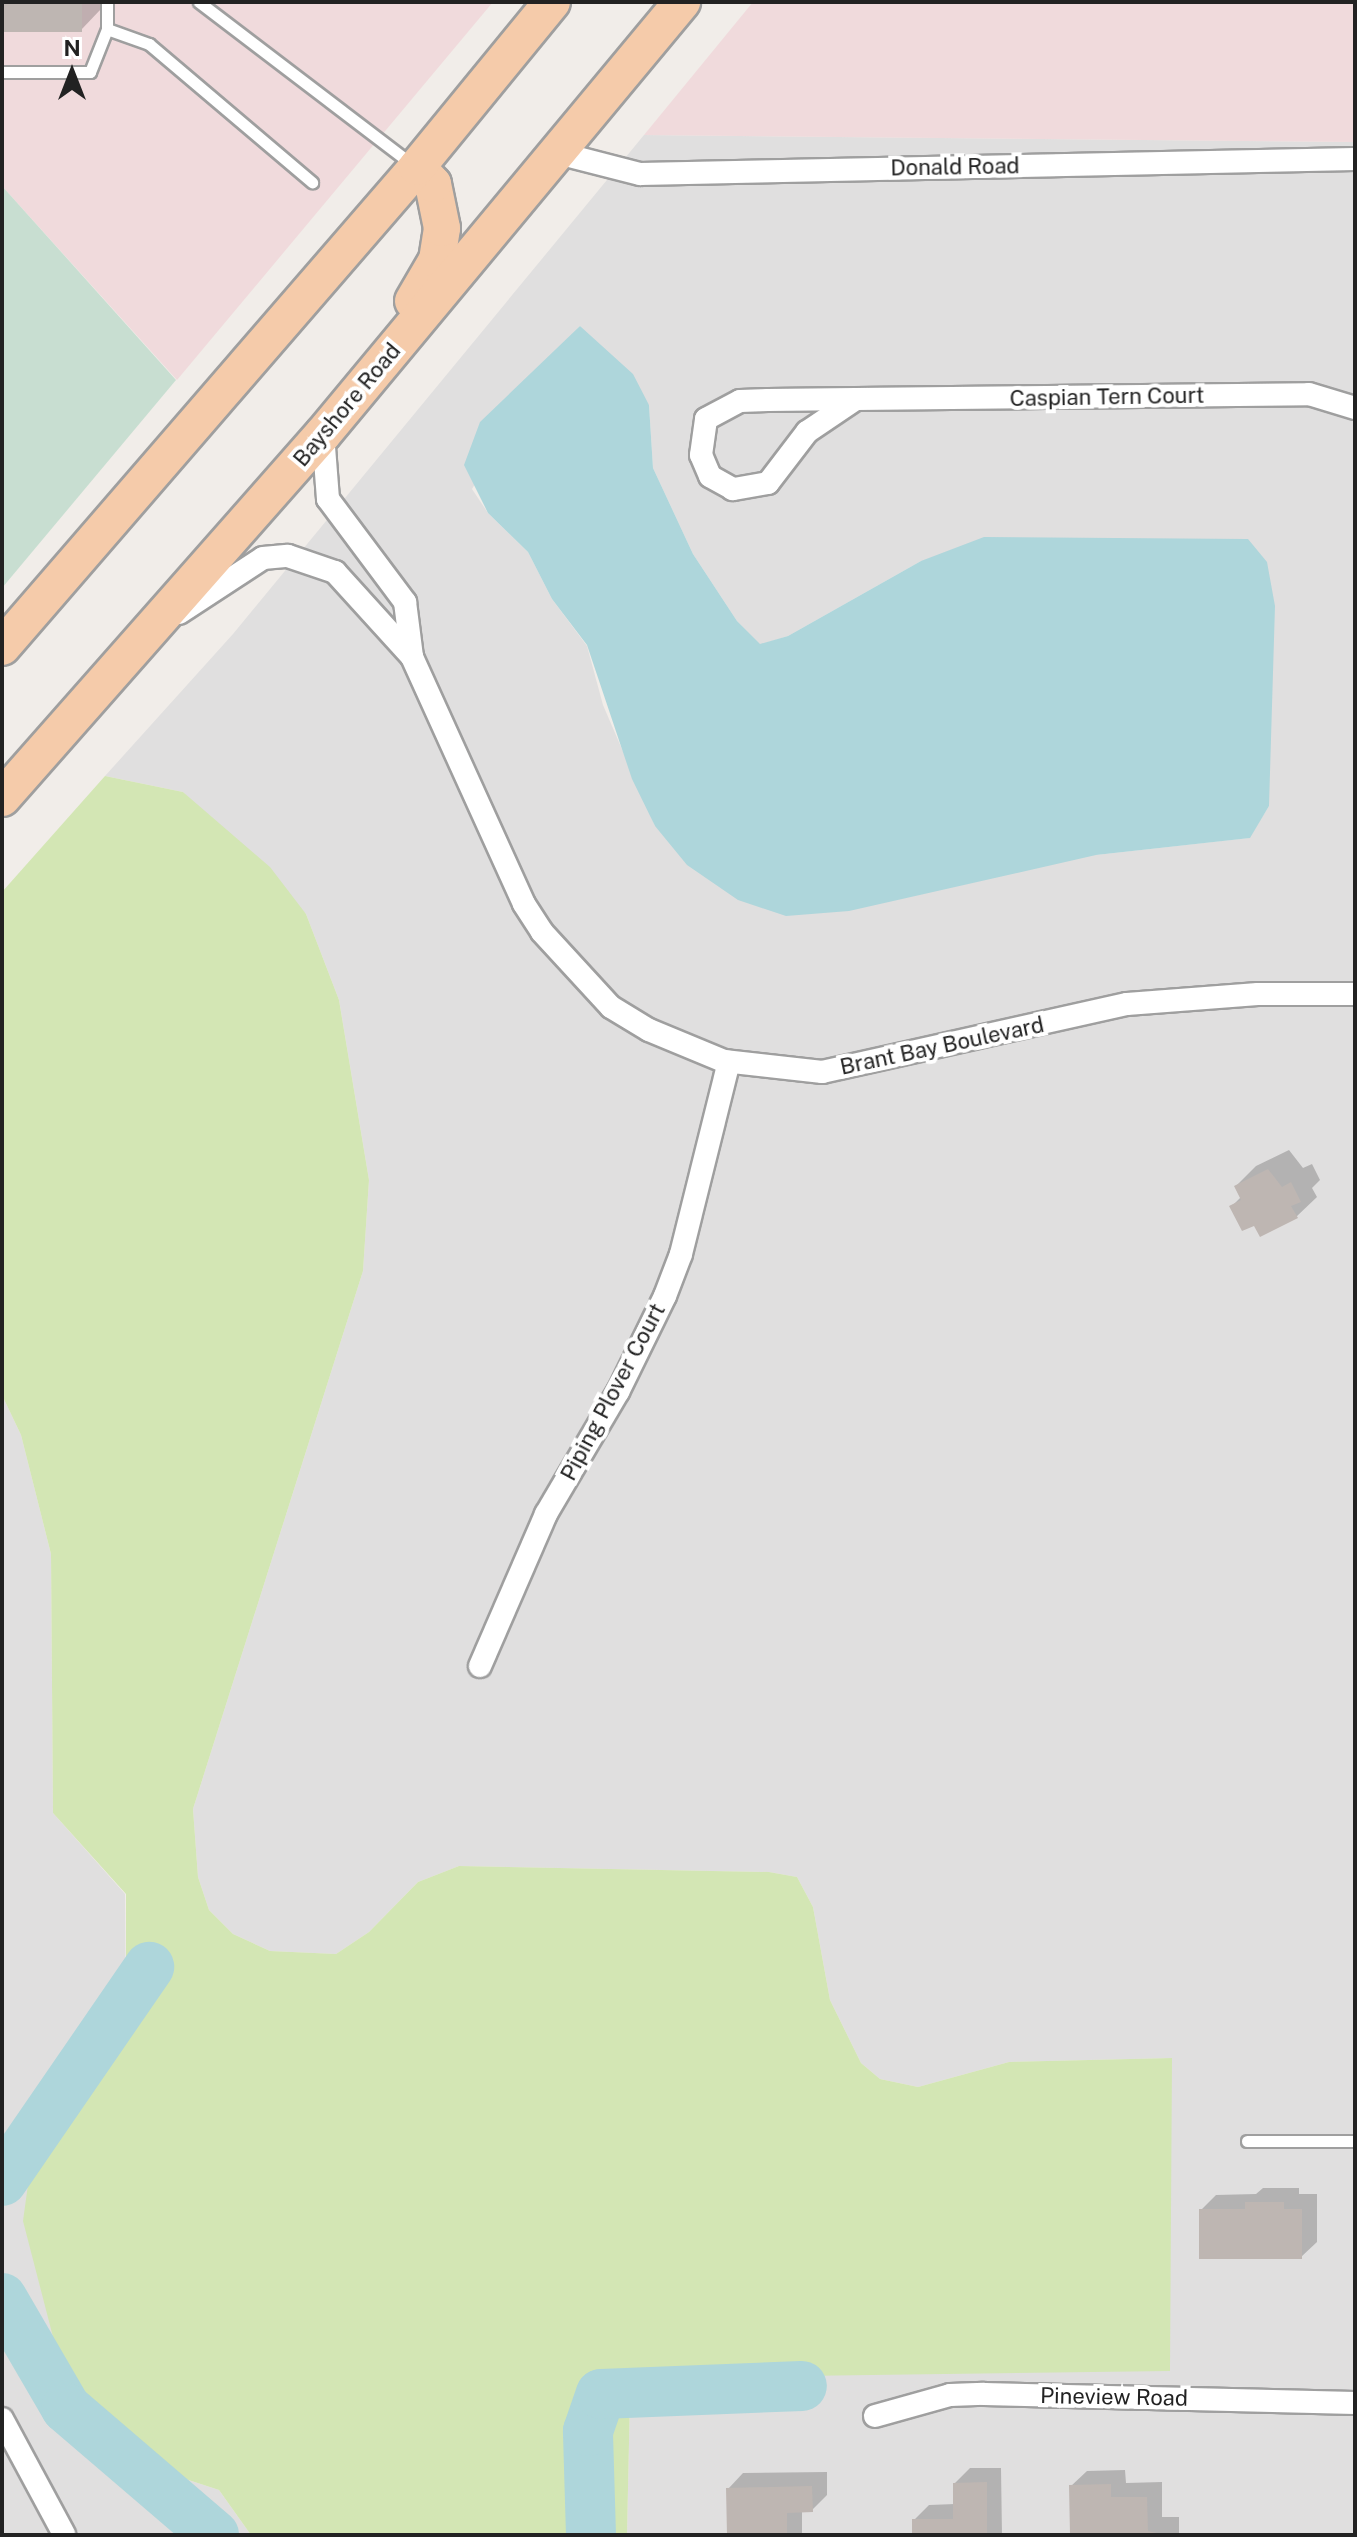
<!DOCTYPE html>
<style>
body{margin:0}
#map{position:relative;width:1357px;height:2537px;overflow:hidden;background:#f1ede9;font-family:"Public Sans",sans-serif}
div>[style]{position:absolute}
.residential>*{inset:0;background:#e0dfdf}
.commercial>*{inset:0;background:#f0dadc}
.grass>*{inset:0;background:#d3e6b4}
.wetland>*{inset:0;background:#c8ded1}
.water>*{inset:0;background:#aed6db}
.shadow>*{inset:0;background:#0003}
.river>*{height:50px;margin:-25px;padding:0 25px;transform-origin:25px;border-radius:25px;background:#aed6db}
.building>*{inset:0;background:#beb6b2;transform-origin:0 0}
.roads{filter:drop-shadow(2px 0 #9f9f9f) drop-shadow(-2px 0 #9f9f9f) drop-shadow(0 2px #9f9f9f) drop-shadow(0 -2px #9f9f9f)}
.lane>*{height:11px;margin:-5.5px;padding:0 5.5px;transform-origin:5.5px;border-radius:5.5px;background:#fff}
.street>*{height:22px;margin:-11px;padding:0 11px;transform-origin:11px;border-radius:11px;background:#fff}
.primary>*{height:36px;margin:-18px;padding:0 18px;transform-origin:18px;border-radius:18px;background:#f5cbaa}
span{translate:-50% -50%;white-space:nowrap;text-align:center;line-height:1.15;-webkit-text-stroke:8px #fff;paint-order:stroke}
.street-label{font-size:22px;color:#222}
.frame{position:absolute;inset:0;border:4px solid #222;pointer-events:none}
.north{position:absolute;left:32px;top:32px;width:80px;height:80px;-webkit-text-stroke:6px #fff;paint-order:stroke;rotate:0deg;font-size:22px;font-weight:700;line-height:32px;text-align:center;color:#222}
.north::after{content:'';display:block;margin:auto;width:28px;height:36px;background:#222;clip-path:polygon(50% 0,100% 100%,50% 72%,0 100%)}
</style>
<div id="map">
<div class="residential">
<div style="clip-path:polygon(evenodd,644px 135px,1355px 142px,1355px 2535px,627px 2535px,630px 2397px,644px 2378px,665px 2375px,1172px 2058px,1009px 2062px,918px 2087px,880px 2079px,861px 2063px,830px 2000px,813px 1907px,797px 1877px,769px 1872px,459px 1866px,418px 1882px,369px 1932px,336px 1954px,270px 1951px,233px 1934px,209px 1910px,198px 1877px,193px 1809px,363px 1271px,369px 1180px,339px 1000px,306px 914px,183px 792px,105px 776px,233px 634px,644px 135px,580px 326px,649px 405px,653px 468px,693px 554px,737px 621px,760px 645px,788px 636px,921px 561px,1268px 708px,1269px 806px,1249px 838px,1096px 855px,655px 826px,603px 705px,587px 646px,552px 599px,528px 552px,488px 513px,472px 489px,550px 359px,580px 326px)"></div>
<div style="clip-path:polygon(2px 1395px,21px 1435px,51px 1554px,53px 1813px,125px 1894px,126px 2040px,44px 2138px,60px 2364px,155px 2469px,219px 2490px,251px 2535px,2px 2535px)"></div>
</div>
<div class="commercial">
<div style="clip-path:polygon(2px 2px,493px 2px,177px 380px,2px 186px)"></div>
<div style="clip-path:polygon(753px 2px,1355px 2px,1355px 142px,644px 135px)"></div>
</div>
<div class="grass">
<div style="clip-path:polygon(105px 776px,183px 792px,270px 867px,306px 914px,339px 1000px,369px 1180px,363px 1271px,193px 1809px,198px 1877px,209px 1910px,233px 1934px,270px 1951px,336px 1954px,369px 1932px,418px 1882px,459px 1866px,769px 1872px,797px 1877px,813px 1907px,830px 2000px,861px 2063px,880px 2079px,918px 2087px,1009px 2062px,1172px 2058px,1170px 2371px,644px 2378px,630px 2397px,627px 2535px,251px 2535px,219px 2490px,155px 2469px,60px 2364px,23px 2221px,30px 2170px,44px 2138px,126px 2040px,126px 1894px,53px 1813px,51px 1554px,21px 1435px,2px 1395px,2px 892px)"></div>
</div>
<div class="wetland">
<div style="clip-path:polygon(2px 186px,176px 380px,2px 588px)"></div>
</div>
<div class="water">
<div style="clip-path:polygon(580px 326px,633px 374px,649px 405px,653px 468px,693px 554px,737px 621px,760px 644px,788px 636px,921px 561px,984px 537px,1248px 539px,1267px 562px,1275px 606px,1269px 806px,1250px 838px,1096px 855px,849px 911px,786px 916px,738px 900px,687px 865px,655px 826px,632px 779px,587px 645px,552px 599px,528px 552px,488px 513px,464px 465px,480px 422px)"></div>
</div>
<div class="shadow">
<div style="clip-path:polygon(2px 2px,101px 2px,101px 9px,81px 30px,2px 30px)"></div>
<div style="clip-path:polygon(1289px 1150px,1303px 1168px,1312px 1164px,1320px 1180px,1312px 1188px,1317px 1197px,1296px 1217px,1255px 1223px,1232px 1206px,1241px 1197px,1236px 1186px,1256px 1166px)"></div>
<div style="clip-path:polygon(1263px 2188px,1299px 2188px,1299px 2194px,1317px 2194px,1317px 2242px,1301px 2257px,1201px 2210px,1216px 2195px,1256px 2194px)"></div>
<div style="clip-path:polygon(970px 2468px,1001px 2468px,1002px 2535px,914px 2535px,914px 2520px,929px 2505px,955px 2504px,955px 2483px)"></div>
<div style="clip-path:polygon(1125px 2470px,1126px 2483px,1162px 2482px,1162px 2517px,1179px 2517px,1179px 2535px,1072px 2535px,1071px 2486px,1087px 2471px)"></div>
<div style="clip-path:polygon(827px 2472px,827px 2495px,812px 2510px,802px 2510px,802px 2535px,729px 2535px,728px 2489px,743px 2473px)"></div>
</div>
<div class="river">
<div style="left:2px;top:2181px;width:260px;rotate:-55.5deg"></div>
<div style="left:2px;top:2298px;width:127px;rotate:59.8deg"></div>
<div style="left:66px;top:2408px;width:195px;rotate:40.6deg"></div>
<div style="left:591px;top:2535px;width:104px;rotate:-91.7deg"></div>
<div style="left:588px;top:2431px;width:39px;rotate:-71deg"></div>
<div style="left:601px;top:2394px;width:201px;rotate:-2.3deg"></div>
</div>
<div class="building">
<div style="left:2px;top:2px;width:80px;height:30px"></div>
<div style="clip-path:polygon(1268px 1169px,1282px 1187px,1291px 1182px,1301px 1202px,1291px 1206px,1298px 1218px,1260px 1237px,1254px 1226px,1242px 1231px,1229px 1206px,1241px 1200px,1234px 1186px)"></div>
<div style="clip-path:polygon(1245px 2202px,1284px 2202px,1284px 2209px,1302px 2209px,1302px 2259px,1199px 2259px,1199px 2209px,1245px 2209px)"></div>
<div style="clip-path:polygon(987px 2482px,987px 2535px,912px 2535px,912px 2519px,953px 2519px,953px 2483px)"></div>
<div style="clip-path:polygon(1111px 2484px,1111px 2497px,1147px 2497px,1148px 2531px,1165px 2535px,1070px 2535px,1069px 2485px)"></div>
<div style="clip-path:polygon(812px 2486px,813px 2512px,787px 2513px,787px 2535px,727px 2535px,726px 2488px)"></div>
</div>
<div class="roads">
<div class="lane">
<div style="left:199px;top:2px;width:269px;rotate:37.3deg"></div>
<div style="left:107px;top:29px;width:45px;rotate:19.7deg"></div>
<div style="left:149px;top:44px;width:214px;rotate:40.3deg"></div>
<div style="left:2px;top:72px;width:88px"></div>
<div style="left:90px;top:72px;width:46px;rotate:-68.4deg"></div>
<div style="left:107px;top:29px;width:27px;rotate:-90deg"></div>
<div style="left:1247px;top:2141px;width:108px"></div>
</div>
<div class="street">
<div style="left:558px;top:153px;width:85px;rotate:14.4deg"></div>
<div style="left:640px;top:174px;width:715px;rotate:-1.2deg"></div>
<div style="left:856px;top:399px;width:59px;rotate:146deg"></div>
<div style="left:807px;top:432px;width:64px;rotate:127.4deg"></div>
<div style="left:768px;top:483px;width:36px;rotate:170deg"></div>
<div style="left:733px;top:489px;width:26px;rotate:-151deg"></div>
<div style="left:710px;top:476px;width:23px;rotate:-113deg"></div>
<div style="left:701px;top:455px;width:36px;rotate:-82deg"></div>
<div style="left:706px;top:419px;width:38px;rotate:-28deg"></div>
<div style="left:740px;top:401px;width:28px;rotate:-2deg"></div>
<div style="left:768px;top:400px;width:88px;rotate:-0.7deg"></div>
<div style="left:856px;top:399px;width:453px;rotate:-0.6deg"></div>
<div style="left:1309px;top:394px;width:48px;rotate:16.9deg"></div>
<div style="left:323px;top:434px;width:65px;rotate:85.6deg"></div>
<div style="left:328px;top:499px;width:129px;rotate:53.2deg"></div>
<div style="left:405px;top:602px;width:55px;rotate:82.7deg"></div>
<div style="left:179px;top:613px;width:100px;rotate:-33.2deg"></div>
<div style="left:263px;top:558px;width:25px;rotate:-5deg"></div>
<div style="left:288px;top:556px;width:50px;rotate:18.8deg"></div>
<div style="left:335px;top:572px;width:115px;rotate:47.8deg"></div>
<div style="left:412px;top:657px;width:271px;rotate:65.6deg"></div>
<div style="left:524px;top:904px;width:33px;rotate:57deg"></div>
<div style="left:542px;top:932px;width:102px;rotate:47.4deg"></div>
<div style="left:611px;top:1007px;width:44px;rotate:31.2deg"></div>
<div style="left:649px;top:1030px;width:81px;rotate:22.5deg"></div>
<div style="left:724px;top:1061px;width:99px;rotate:6.4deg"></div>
<div style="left:822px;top:1072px;width:312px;rotate:-12.6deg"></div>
<div style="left:1127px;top:1004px;width:131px;rotate:-4.4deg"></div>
<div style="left:1258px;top:994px;width:97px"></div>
<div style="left:480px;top:1666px;width:166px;rotate:-66.5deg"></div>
<div style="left:546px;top:1514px;width:142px;rotate:-59.5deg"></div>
<div style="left:618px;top:1392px;width:107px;rotate:-63.9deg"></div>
<div style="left:665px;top:1296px;width:45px;rotate:-69.1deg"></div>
<div style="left:681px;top:1254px;width:198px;rotate:-76deg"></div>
<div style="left:875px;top:2416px;width:78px;rotate:-15.6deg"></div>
<div style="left:950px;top:2395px;width:34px;rotate:-2deg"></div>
<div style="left:984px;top:2394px;width:371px;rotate:1.4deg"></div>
<div style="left:2px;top:2419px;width:131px;rotate:61.7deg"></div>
</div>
<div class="primary">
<div style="left:413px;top:301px;width:48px;rotate:-59.7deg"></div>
<div style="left:437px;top:260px;width:32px;rotate:-81deg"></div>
<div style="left:442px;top:228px;width:45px;rotate:-101.6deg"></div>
<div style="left:433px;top:184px;width:23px;rotate:-133deg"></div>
<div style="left:2px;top:647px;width:635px;rotate:-49.15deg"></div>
<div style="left:417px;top:167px;width:213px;rotate:-50.7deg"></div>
<div style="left:2px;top:798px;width:485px;rotate:-48.6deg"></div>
<div style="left:323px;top:434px;width:562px;rotate:-50.27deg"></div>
</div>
</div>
<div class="street-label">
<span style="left:955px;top:167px;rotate:-1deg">Donald Road</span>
<span style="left:1107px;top:397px;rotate:-1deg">Caspian Tern Court</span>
<span style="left:347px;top:405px;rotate:-50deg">Bayshore Road</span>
<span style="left:942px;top:1046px;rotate:-12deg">Brant Bay Boulevard</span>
<span style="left:613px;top:1392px;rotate:-62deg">Piping Plover Court</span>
<span style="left:1114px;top:2397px;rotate:1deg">Pineview Road</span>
</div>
<div class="frame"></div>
<div class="north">N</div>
</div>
